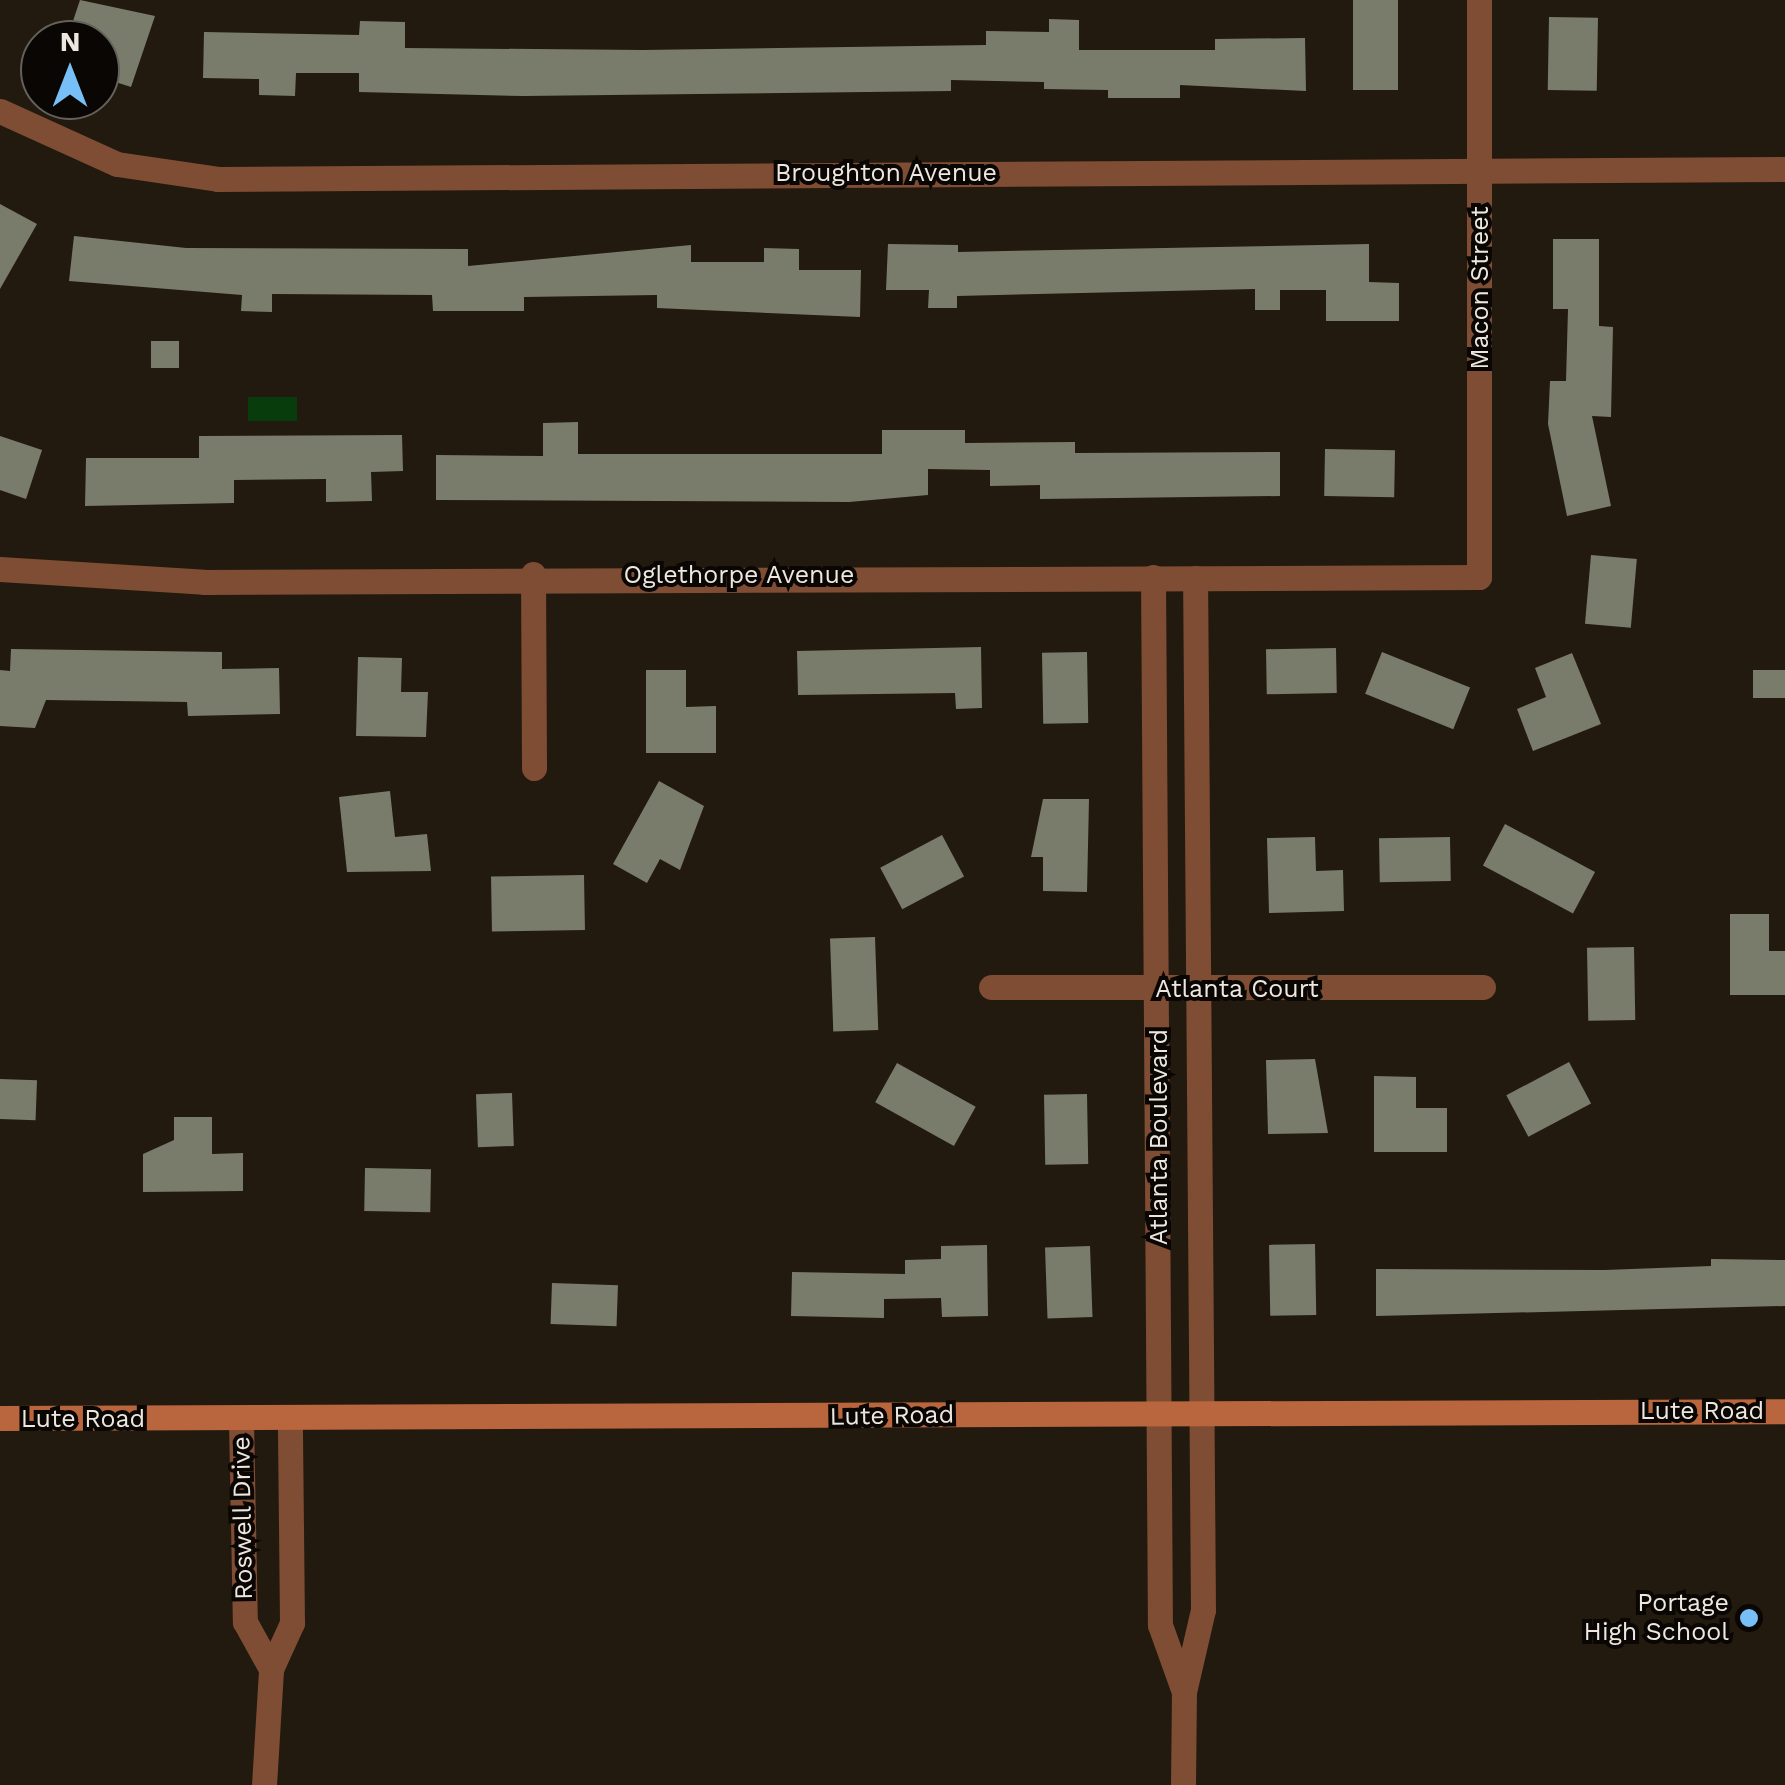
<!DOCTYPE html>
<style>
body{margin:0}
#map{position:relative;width:1785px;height:1785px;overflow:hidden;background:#221a0e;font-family:"Work Sans",sans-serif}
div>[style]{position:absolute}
.water>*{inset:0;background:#083c0c;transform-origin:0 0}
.building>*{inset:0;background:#7a7c6b;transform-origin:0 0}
.street>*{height:25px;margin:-12.5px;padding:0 12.5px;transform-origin:12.5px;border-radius:12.5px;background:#7f4c34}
.secondary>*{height:25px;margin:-12.5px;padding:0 12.5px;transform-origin:12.5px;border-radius:12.5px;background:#b9663e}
.dots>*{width:28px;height:28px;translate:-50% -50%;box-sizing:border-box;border:5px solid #090603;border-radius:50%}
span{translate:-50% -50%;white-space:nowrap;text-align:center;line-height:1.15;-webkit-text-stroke:8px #090603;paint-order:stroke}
.street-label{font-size:25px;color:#ede7df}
.poi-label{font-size:25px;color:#ede7df}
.right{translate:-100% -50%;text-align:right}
.north{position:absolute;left:20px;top:20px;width:100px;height:100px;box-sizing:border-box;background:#090603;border:2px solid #64605b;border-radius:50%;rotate:0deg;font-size:28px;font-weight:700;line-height:40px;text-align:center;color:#ede7df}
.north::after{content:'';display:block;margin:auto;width:35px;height:45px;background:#76c0f7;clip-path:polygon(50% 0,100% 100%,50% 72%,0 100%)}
</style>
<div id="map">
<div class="water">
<div style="left:297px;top:397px;width:24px;height:49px;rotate:90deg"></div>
</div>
<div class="building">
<div style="clip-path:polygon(80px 0,155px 16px,131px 87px,100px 77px,100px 40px,69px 33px)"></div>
<div style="left:1353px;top:0;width:45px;height:90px"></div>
<div style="left:1549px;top:17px;width:49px;height:73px;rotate:1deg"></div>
<div style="clip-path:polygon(1049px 19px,1079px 20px,1079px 50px,1215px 50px,1215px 39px,1305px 38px,1306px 91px,1180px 85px,1180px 98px,1108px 98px,1108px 90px,1044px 89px,1044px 82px,951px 80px,951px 91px,523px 96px,359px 92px,359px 73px,296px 73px,295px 96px,259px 95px,259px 79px,203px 78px,204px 32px,359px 35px,360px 21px,405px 22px,405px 48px,643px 50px,986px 45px,986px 31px,1049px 32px)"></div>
<div style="clip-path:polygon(0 204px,37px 224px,0 289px)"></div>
<div style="clip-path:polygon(74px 236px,186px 248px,468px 249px,468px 266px,691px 245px,691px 262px,764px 262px,764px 248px,799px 249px,799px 270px,861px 270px,860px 317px,657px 308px,657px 295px,524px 297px,524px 311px,433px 311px,432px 295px,272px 294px,272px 312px,241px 311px,242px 295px,69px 281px)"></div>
<div style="clip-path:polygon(1553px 239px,1599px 239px,1599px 326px,1613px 327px,1611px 417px,1592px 416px,1611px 506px,1567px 516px,1548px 424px,1550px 381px,1566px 381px,1568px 309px,1553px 309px)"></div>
<div style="clip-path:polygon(888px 244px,958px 245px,958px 252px,1369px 244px,1369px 282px,1399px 283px,1399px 321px,1326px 321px,1326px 290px,1280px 290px,1280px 310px,1255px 310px,1255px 289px,957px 296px,957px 308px,928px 308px,929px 290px,886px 290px)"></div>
<div style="left:151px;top:341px;width:28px;height:27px"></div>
<div style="clip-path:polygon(578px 422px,578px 454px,882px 454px,882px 430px,965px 430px,965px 443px,1075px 442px,1075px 453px,1280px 452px,1280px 496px,1040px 499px,1040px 485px,990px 486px,990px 470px,928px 469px,928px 495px,849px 502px,436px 500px,436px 455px,543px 456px,543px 423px)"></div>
<div style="clip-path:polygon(402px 435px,403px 471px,371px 472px,372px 501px,326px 502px,326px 479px,234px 480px,234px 503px,85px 506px,86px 458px,199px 458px,199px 436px)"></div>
<div style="clip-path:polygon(0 436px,42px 450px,26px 499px,0 490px)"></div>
<div style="left:1325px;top:449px;width:70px;height:47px;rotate:1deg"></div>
<div style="left:1591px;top:555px;width:46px;height:69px;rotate:5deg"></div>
<div style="clip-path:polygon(981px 647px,982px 708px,956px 709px,955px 693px,798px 695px,797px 651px)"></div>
<div style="left:1336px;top:648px;width:45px;height:70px;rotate:89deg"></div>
<div style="clip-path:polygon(11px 649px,222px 652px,222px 669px,279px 668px,280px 714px,188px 716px,187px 702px,46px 700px,35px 728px,0 726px,0 670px,10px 671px)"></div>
<div style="left:1087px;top:652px;width:71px;height:45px;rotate:89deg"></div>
<div style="left:1382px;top:652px;width:95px;height:45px;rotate:22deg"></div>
<div style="clip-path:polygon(1572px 653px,1601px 724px,1533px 751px,1517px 709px,1546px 697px,1535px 668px)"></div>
<div style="clip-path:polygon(358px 657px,402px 658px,401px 692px,428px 692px,426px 737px,356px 736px)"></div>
<div style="clip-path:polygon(646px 670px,686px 670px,686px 707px,716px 706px,716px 753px,646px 753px)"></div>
<div style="left:1753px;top:670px;width:32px;height:28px"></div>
<div style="clip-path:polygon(659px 781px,704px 806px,680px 870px,660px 859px,647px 883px,613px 864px)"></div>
<div style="clip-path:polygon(390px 791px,395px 837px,427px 834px,431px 871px,347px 872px,339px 797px)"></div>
<div style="clip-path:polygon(1043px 799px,1089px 799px,1087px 892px,1043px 891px,1043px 857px,1031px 857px)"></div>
<div style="left:1505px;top:824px;width:102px;height:47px;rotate:28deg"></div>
<div style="left:942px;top:835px;width:47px;height:70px;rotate:62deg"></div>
<div style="clip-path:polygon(1315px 837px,1316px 871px,1343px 870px,1344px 911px,1269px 913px,1267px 838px)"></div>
<div style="left:1450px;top:837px;width:44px;height:71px;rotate:89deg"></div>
<div style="left:584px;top:875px;width:55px;height:93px;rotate:89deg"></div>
<div style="clip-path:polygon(1730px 914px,1769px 914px,1769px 951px,1785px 951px,1785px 995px,1730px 995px)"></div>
<div style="left:875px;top:937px;width:93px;height:45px;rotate:88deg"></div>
<div style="left:1634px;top:947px;width:73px;height:47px;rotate:89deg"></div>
<div style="clip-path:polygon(1315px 1059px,1328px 1133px,1268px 1134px,1266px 1060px)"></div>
<div style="left:1569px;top:1062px;width:47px;height:71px;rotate:62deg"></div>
<div style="left:897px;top:1063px;width:90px;height:45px;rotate:29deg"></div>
<div style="clip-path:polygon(1374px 1076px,1416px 1077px,1416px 1108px,1447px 1108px,1447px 1152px,1374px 1152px)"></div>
<div style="left:0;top:1079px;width:37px;height:40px;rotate:2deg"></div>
<div style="left:512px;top:1093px;width:53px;height:36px;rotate:88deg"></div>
<div style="left:1087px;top:1094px;width:70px;height:43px;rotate:89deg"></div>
<div style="clip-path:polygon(174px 1117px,212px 1117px,212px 1154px,243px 1153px,243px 1191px,143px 1192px,143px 1154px,174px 1140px)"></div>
<div style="left:365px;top:1168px;width:66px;height:43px;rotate:1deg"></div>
<div style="left:1315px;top:1244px;width:71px;height:46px;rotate:89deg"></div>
<div style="clip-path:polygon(987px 1245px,988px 1316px,942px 1317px,941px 1298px,884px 1299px,884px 1318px,791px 1316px,792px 1272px,905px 1274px,905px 1260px,941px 1259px,941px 1246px)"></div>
<div style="left:1090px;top:1246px;width:71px;height:45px;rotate:88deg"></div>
<div style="clip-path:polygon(1711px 1259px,1785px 1260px,1785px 1306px,1376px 1316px,1376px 1269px,1605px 1270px,1711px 1266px)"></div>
<div style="left:552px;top:1283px;width:66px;height:41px;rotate:2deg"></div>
</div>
<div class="street">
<div style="left:0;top:111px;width:128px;rotate:24.4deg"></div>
<div style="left:117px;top:164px;width:102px;rotate:8.4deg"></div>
<div style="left:218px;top:179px;width:1567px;rotate:-0.37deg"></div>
<div style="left:0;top:569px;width:204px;rotate:3.6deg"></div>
<div style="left:204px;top:582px;width:1275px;rotate:-0.22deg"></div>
<div style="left:1479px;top:577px;width:577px;rotate:-90deg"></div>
<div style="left:533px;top:574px;width:194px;rotate:89.7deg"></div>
<div style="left:1153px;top:577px;width:1048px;rotate:89.62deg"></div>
<div style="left:1160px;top:1625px;width:71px;rotate:70.3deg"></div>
<div style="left:991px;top:987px;width:492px"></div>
<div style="left:241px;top:1420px;width:202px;rotate:88.9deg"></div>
<div style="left:245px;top:1622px;width:54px;rotate:61deg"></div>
<div style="left:264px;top:1785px;width:116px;rotate:-86.5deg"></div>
<div style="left:271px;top:1669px;width:51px;rotate:-65.5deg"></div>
<div style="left:292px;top:1623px;width:203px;rotate:-90.6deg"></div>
<div style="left:1183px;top:1785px;width:93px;rotate:-89.4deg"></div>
<div style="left:1184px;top:1692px;width:84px;rotate:-77deg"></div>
<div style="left:1203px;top:1610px;width:1032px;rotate:-90.44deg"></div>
</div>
<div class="secondary">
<div style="left:0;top:1418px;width:1785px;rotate:-0.22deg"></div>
</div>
<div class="dots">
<div style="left:1749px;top:1618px;background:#76c0f7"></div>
</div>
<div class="street-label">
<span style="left:886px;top:173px">Broughton Avenue</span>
<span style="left:1480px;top:288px;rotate:-90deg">Macon Street</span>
<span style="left:739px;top:575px">Oglethorpe Avenue</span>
<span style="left:1237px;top:989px">Atlanta Court</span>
<span style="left:1159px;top:1137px;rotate:-90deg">Atlanta Boulevard</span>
<span style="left:1702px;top:1411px">Lute Road</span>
<span style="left:892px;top:1416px;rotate:-1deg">Lute Road</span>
<span style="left:83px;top:1419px">Lute Road</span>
<span style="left:243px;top:1518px;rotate:-91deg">Roswell Drive</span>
</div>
<div class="poi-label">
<span class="right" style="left:1729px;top:1618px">Portage<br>High School</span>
</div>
<div class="north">N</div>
</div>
